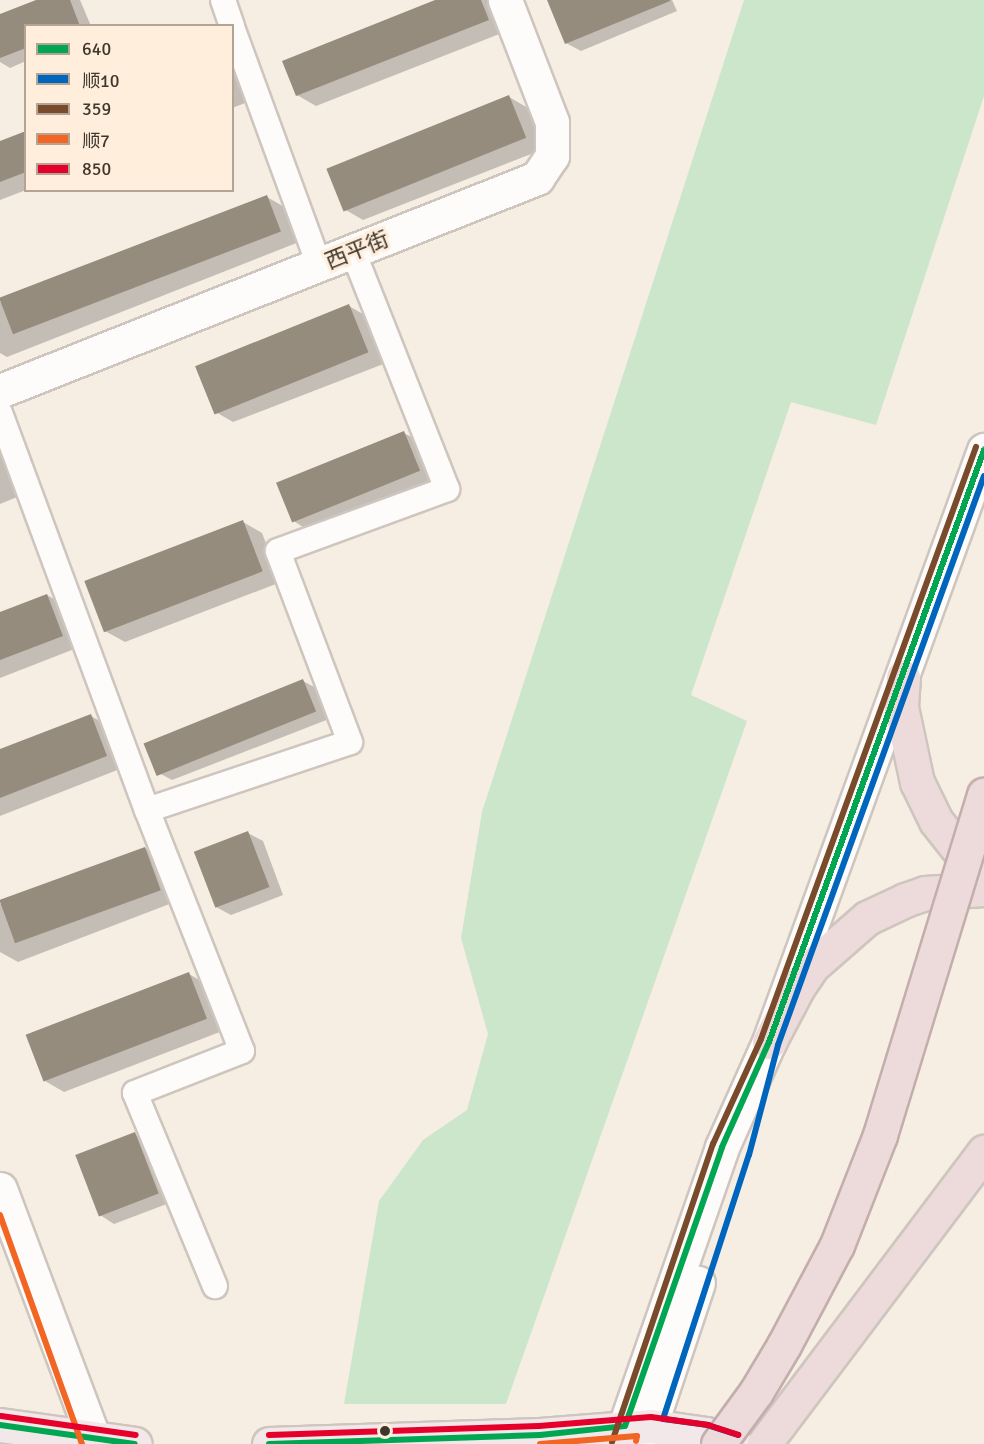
<!DOCTYPE html>
<meta charset="utf-8">
<style>
body{margin:0}
#map{position:relative;width:984px;height:1444px;overflow:hidden;background:#f6ede3;font-family:Signika,"Noto Sans SC",sans-serif}
div>[style]{position:absolute}
.green>*{inset:0;background:#cce6cc}
.shadow>*{inset:0;background:#0003}
.building>*{inset:0;background:#968c7d;transform-origin:0 0}
.roads{filter:drop-shadow(2px 0 #cec6be) drop-shadow(-2px 0 #cec6be) drop-shadow(0 2px #cec6be) drop-shadow(0 -2px #cec6be)}
.street>*{height:24px;margin:-12px;padding:0 12px;transform-origin:12px;border-radius:12px;background:#fefcfb}
.secondary>*{height:33px;margin:-16.5px;padding:0 16.5px;transform-origin:16.5px;border-radius:16.5px;background:#fefcfb}
.primary>*{height:33px;margin:-16.5px;padding:0 16.5px;transform-origin:16.5px;border-radius:16.5px;background:#f3e8e9}
.highway>*{height:33px;margin:-16.5px;padding:0 16.5px;transform-origin:16.5px;border-radius:16.5px;background:#eddbdc}
.bridges{filter:drop-shadow(2px 0 #c3aeac) drop-shadow(-2px 0 #c3aeac) drop-shadow(0 2px #c3aeac) drop-shadow(0 -2px #c3aeac)}
.highway-bridge>*{height:33px;margin:-16.5px;padding:0 16.5px;transform-origin:16.5px;border-radius:16.5px;background:#eddbdc}
.bus-1>*{height:6px;margin:-3px;padding:0 3px;transform-origin:3px;border-radius:3px;background:#00a651}
.bus-2>*{height:6px;margin:-3px;padding:0 3px;transform-origin:3px;border-radius:3px;background:#0065bd}
.bus-3>*{height:6px;margin:-3px;padding:0 3px;transform-origin:3px;border-radius:3px;background:#7a4b2a}
.bus-4>*{height:6px;margin:-3px;padding:0 3px;transform-origin:3px;border-radius:3px;background:#f26522}
.bus-5>*{height:6px;margin:-3px;padding:0 3px;transform-origin:3px;border-radius:3px;background:#e4002b}
.dots>*{width:16px;height:16px;translate:-50% -50%;box-sizing:border-box;border:3px solid #feeedb;border-radius:50%}
span{translate:-50% -50%;white-space:nowrap;text-align:center;line-height:1.15;-webkit-text-stroke:6px #feeedb;paint-order:stroke}
.street-label{font-size:22px;color:#3f372e}
.legend{position:absolute;left:24px;top:24px;width:210px;height:168px;box-sizing:border-box;background:#feeedb;border:2px solid #b2a596;margin:0;padding:8px 10px;list-style:none;font-size:18px;color:#3f372e}
.legend li{display:flex;align-items:center;gap:12px;height:30px}
.legend b{width:30px;border:2px solid #b2a596}
</style>
<div id="map">
<div class="green">
<div style="clip-path:polygon(744px 0,984px 0,984px 96px,876px 425px,791px 402px,691px 695px,747px 721px,506px 1404px,344px 1404px,379px 1201px,423px 1140px,467px 1110px,488px 1034px,461px 938px,482px 812px)"></div>
</div>
<div class="shadow">
<div style="clip-path:polygon(41px 0,80px 0,91px 26px,26px 26px,26px 61px,10px 68px,0 62px,0 16px)"></div>
<div style="clip-path:polygon(439px 0,495px 0,507px 31px,316px 106px,297px 95px)"></div>
<div style="clip-path:polygon(549px 0,672px 0,677px 11px,581px 51px,566px 43px)"></div>
<div style="clip-path:polygon(232px 68px,248px 102px,232px 108px)"></div>
<div style="clip-path:polygon(509px 97px,528px 108px,544px 149px,363px 220px,344px 209px,328px 169px)"></div>
<div style="clip-path:polygon(26px 132px,26px 190px,0 200px,0 142px)"></div>
<div style="clip-path:polygon(267px 197px,286px 208px,299px 242px,7px 357px,0 353px,0 302px)"></div>
<div style="clip-path:polygon(349px 306px,368px 317px,386px 363px,233px 422px,214px 411px)"></div>
<div style="clip-path:polygon(404px 433px,419px 441px,434px 480px,306px 529px,292px 520px)"></div>
<div style="clip-path:polygon(0 436px,27px 493px,0 504px)"></div>
<div style="clip-path:polygon(243px 522px,262px 533px,281px 582px,125px 642px,105px 631px)"></div>
<div style="clip-path:polygon(47px 595px,66px 606px,82px 646px,0 678px,0 614px)"></div>
<div style="clip-path:polygon(303px 681px,318px 689px,329px 719px,172px 780px,157px 772px)"></div>
<div style="clip-path:polygon(91px 716px,110px 727px,125px 767px,0 816px,0 751px)"></div>
<div style="clip-path:polygon(248px 833px,263px 841px,283px 895px,231px 915px,216px 907px)"></div>
<div style="clip-path:polygon(145px 848px,164px 859px,180px 900px,18px 962px,0 952px,0 904px)"></div>
<div style="clip-path:polygon(189px 974px,208px 985px,225px 1030px,64px 1092px,45px 1081px)"></div>
<div style="clip-path:polygon(135px 1134px,149px 1142px,172px 1202px,114px 1224px,100px 1215px)"></div>
</div>
<div class="building">
<div style="clip-path:polygon(36px 0,70px 0,80px 26px,26px 26px,26px 48px,0 58px,0 14px)"></div>
<div style="clip-path:polygon(435px 0,481px 0,489px 20px,296px 96px,282px 61px)"></div>
<div style="clip-path:polygon(547px 0,670px 0,670px 1px,565px 44px)"></div>
<div style="left:509px;top:95px;width:46px;height:197px;rotate:68deg"></div>
<div style="clip-path:polygon(26px 131px,26px 172px,0 182px,0 141px)"></div>
<div style="left:267px;top:195px;width:39px;height:287px;rotate:69deg"></div>
<div style="left:349px;top:304px;width:52px;height:166px;rotate:68deg"></div>
<div style="left:404px;top:431px;width:43px;height:138px;rotate:68deg"></div>
<div style="left:243px;top:520px;width:55px;height:170px;rotate:69deg"></div>
<div style="clip-path:polygon(47px 594px,63px 636px,0 660px,0 612px)"></div>
<div style="left:303px;top:679px;width:35px;height:172px;rotate:68deg"></div>
<div style="clip-path:polygon(91px 714px,107px 756px,0 798px,0 749px)"></div>
<div style="left:248px;top:831px;width:60px;height:58px;rotate:69deg"></div>
<div style="left:145px;top:847px;width:46px;height:155px;rotate:70deg"></div>
<div style="left:189px;top:972px;width:50px;height:175px;rotate:69deg"></div>
<div style="left:135px;top:1132px;width:66px;height:64px;rotate:69deg"></div>
</div>
<div class="roads">
<div class="street">
<div style="left:223px;top:0;width:28px;rotate:71deg"></div>
<div style="left:232px;top:27px;width:253px;rotate:69.9deg"></div>
<div style="left:0;top:413px;width:423px;rotate:69.7deg"></div>
<div style="left:147px;top:810px;width:259px;rotate:68.5deg"></div>
<div style="left:242px;top:1051px;width:115px;rotate:158.6deg"></div>
<div style="left:135px;top:1093px;width:209px;rotate:67.5deg"></div>
<div style="left:147px;top:810px;width:214px;rotate:-18.5deg"></div>
<div style="left:350px;top:742px;width:204px;rotate:-110.7deg"></div>
<div style="left:278px;top:551px;width:180px;rotate:-20.1deg"></div>
<div style="left:447px;top:489px;width:255px;rotate:-111.6deg"></div>
</div>
<div class="secondary">
<div style="left:0;top:391px;width:578px;rotate:-21.64deg"></div>
<div style="left:537px;top:178px;width:27px;rotate:-56deg"></div>
<div style="left:552px;top:156px;width:34px;rotate:-90deg"></div>
<div style="left:552px;top:122px;width:131px;rotate:-111.1deg"></div>
<div style="left:0;top:1189px;width:272px;rotate:69.4deg"></div>
<div style="left:621px;top:1444px;width:18px;rotate:-77deg"></div>
<div style="left:625px;top:1426px;width:295px;rotate:-70.8deg"></div>
<div style="left:722px;top:1147px;width:115px;rotate:-65.9deg"></div>
<div style="left:769px;top:1042px;width:630px;rotate:-70.04deg"></div>
<div style="left:644px;top:1444px;width:170px;rotate:-71.5deg"></div>
</div>
<div class="primary">
<div style="left:0;top:1425px;width:136px;rotate:8deg"></div>
<div style="left:269px;top:1444px;width:271px;rotate:-1.9deg"></div>
<div style="left:540px;top:1435px;width:111px;rotate:-4.6deg"></div>
<div style="left:651px;top:1426px;width:56px;rotate:8.3deg"></div>
<div style="left:706px;top:1434px;width:31px;rotate:19deg"></div>
</div>
<div class="highway">
<div style="left:903px;top:677px;width:30px;rotate:94deg"></div>
<div style="left:901px;top:707px;width:77px;rotate:78deg"></div>
<div style="left:917px;top:782px;width:43px;rotate:64deg"></div>
<div style="left:936px;top:821px;width:73px;rotate:51.7deg"></div>
<div style="left:769px;top:1042px;width:62px;rotate:-62.2deg"></div>
<div style="left:798px;top:987px;width:25px;rotate:-56deg"></div>
<div style="left:812px;top:966px;width:73px;rotate:-41.1deg"></div>
<div style="left:867px;top:918px;width:42px;rotate:-25.3deg"></div>
<div style="left:905px;top:900px;width:21px;rotate:-19deg"></div>
<div style="left:925px;top:893px;width:59px;rotate:-3.9deg"></div>
<div style="left:764px;top:1444px;width:366px;rotate:-53deg"></div>
</div>
</div>
<div class="bridges">
<div class="highway-bridge">
<div style="left:718px;top:1444px;width:64px;rotate:-53.8deg"></div>
<div style="left:756px;top:1392px;width:55px;rotate:-59.2deg"></div>
<div style="left:784px;top:1345px;width:113px;rotate:-62.1deg"></div>
<div style="left:837px;top:1245px;width:118px;rotate:-68.6deg"></div>
<div style="left:880px;top:1135px;width:356px;rotate:-73deg"></div>
</div>
</div>
<div class="bus-1">
<div style="left:0;top:1425px;width:136px;rotate:8deg"></div>
<div style="left:269px;top:1444px;width:271px;rotate:-1.9deg"></div>
<div style="left:540px;top:1435px;width:85px;rotate:-6deg"></div>
<div style="left:625px;top:1426px;width:295px;rotate:-70.8deg"></div>
<div style="left:722px;top:1147px;width:115px;rotate:-65.9deg"></div>
<div style="left:769px;top:1042px;width:630px;rotate:-70.04deg"></div>
</div>
<div class="bus-2">
<div style="left:738px;top:1435px;width:32px;rotate:-162deg"></div>
<div style="left:708px;top:1425px;width:45px;rotate:-172.4deg"></div>
<div style="left:663px;top:1419px;width:278px;rotate:-72deg"></div>
<div style="left:749px;top:1155px;width:114px;rotate:-75.2deg"></div>
<div style="left:778px;top:1045px;width:605px;rotate:-70.1deg"></div>
</div>
<div class="bus-3">
<div style="left:612px;top:1442px;width:315px;rotate:-71.3deg"></div>
<div style="left:713px;top:1144px;width:115px;rotate:-65.4deg"></div>
<div style="left:761px;top:1039px;width:630px;rotate:-70.04deg"></div>
</div>
<div class="bus-4">
<div style="left:0;top:1215px;width:243px;rotate:70.3deg"></div>
<div style="left:540px;top:1444px;width:97px;rotate:-4.7deg"></div>
<div style="left:637px;top:1436px;width:5px;rotate:101deg"></div>
</div>
<div class="bus-5">
<div style="left:1px;top:1416px;width:136px;rotate:8deg"></div>
<div style="left:269px;top:1435px;width:270px;rotate:-1.9deg"></div>
<div style="left:539px;top:1426px;width:112px;rotate:-4.6deg"></div>
<div style="left:651px;top:1417px;width:58px;rotate:8deg"></div>
<div style="left:708px;top:1425px;width:32px;rotate:18deg"></div>
</div>
<div class="dots">
<div style="left:385px;top:1431px;background:#3f372e"></div>
</div>
<div class="street-label">
<span style="left:357px;top:250px;rotate:-22deg">西平街</span>
</div>
<ul class="legend">
<li><b style="height:8px;background:#00a651"></b>640</li>
<li><b style="height:8px;background:#0065bd"></b>顺10</li>
<li><b style="height:8px;background:#7a4b2a"></b>359</li>
<li><b style="height:8px;background:#f26522"></b>顺7</li>
<li><b style="height:8px;background:#e4002b"></b>850</li>
</ul>
</div>
